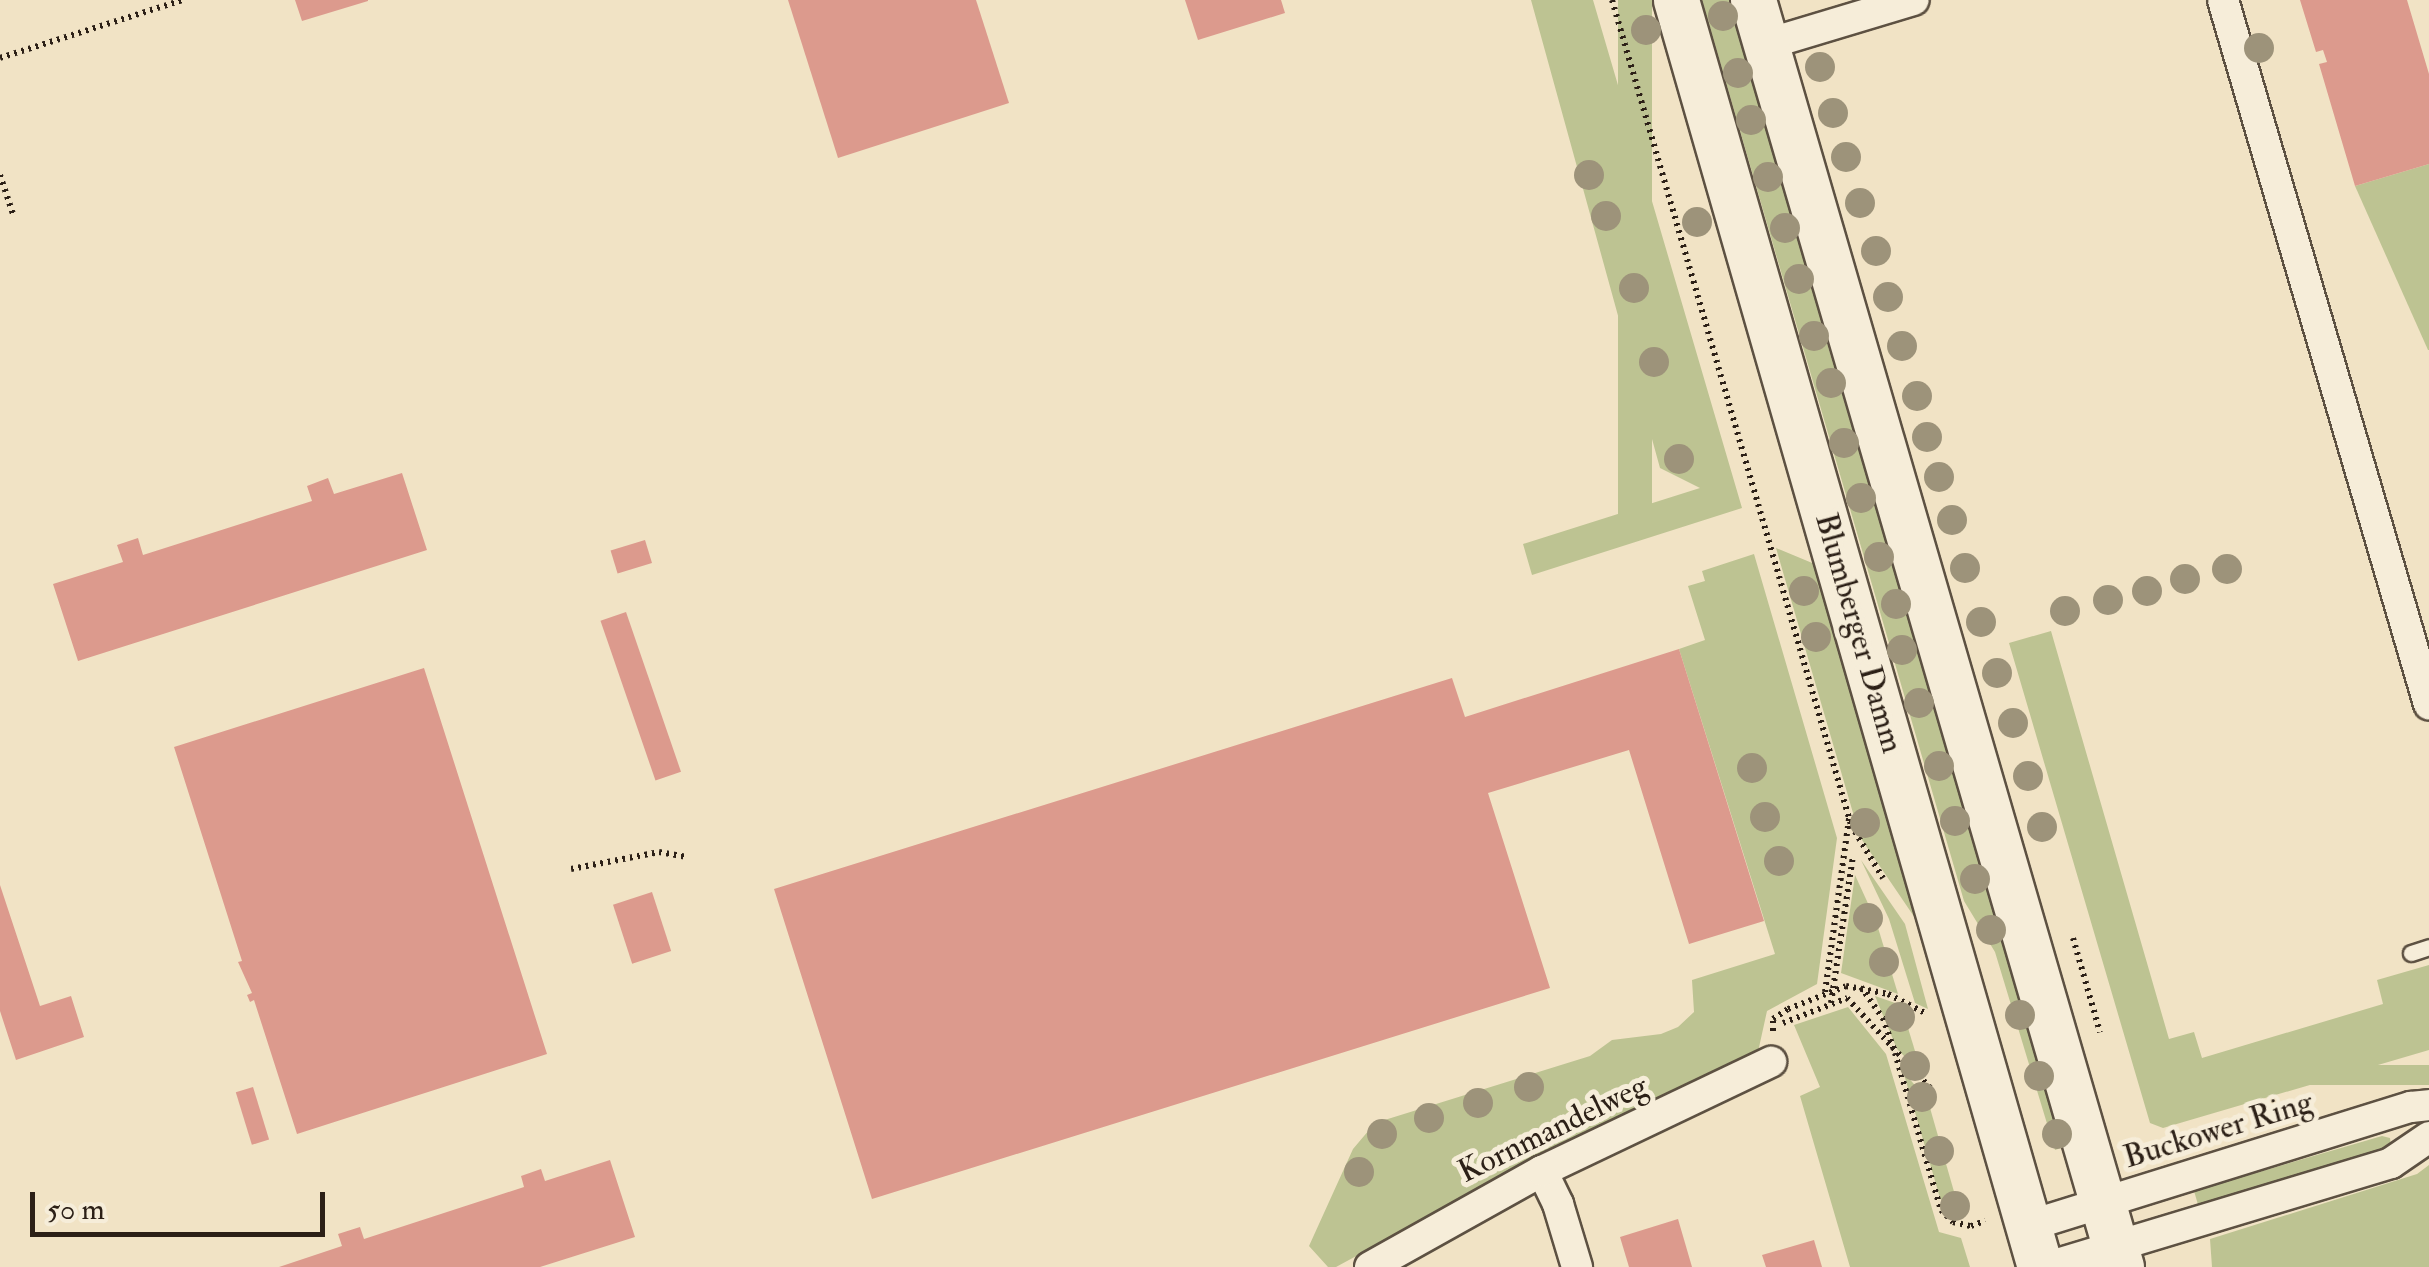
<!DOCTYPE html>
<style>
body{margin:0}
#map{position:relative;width:2429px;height:1267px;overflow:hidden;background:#f1e3c5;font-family:"IM FELL Double Pica",serif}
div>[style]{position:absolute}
.green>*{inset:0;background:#bdc392;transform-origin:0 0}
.building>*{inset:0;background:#dc9a8d;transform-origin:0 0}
.path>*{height:6px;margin-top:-3px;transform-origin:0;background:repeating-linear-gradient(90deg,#2c2017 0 2.5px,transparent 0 7.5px)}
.roads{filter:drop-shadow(2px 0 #5d5142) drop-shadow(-2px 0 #5d5142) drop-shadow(0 2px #5d5142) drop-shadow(0 -2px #5d5142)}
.lane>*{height:15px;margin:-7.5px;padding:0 7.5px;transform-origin:7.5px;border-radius:7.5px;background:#f6edd9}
.street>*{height:30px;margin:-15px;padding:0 15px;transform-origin:15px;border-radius:15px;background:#f6edd9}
.secondary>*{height:45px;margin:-22.5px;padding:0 22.5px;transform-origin:22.5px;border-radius:22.5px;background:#f6edd9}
.trees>*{width:30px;height:30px;margin:-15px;border-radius:50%;background:#9d937a}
span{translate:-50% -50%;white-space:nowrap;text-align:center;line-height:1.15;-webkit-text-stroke:10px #f6edd9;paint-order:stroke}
.street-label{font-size:32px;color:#2c2017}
.scale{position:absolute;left:30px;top:1192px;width:295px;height:45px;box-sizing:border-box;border:5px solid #2c2017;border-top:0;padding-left:12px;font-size:30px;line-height:35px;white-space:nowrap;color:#2c2017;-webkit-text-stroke:8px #f6edd9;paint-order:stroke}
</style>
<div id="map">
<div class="green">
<div style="clip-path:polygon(1531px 0,1593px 0,1742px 508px,1532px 575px,1523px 544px,1700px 488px,1660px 468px)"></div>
<div style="left:1618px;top:0;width:34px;height:521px"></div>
<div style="clip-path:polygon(1702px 0,1731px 0,1830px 353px,2064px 1147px,2055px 1150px,1995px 952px,1964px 901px)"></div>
<div style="clip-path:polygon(2429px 164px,2429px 350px,2428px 350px,2355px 186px)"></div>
<div style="clip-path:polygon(1776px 548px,1817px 565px,1977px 1121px,1973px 1122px,1915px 918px,1860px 837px)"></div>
<div style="clip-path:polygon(1754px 554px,1837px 838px,1817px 984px,1767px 1011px,1758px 1052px,1550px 1151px,1336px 1267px,1328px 1267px,1309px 1246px,1353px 1149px,1375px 1123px,1590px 1056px,1612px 1040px,1661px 1034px,1678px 1027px,1694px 1012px,1692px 980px,1775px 954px,1679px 649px,1705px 640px,1688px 586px,1705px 581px,1702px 571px)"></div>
<div style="clip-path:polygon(2051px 631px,2169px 1039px,2194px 1032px,2202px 1058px,2383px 1004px,2377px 980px,2429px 965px,2429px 1050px,2163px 1128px,2150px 1123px,2009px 643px)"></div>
<div style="clip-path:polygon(1861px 860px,1905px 924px,1928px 1009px,1915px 1003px,1889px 919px)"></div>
<div style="clip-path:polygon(1855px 875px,1876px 921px,1898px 994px,1841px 973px)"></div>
<div style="clip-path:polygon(1875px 996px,1901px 1005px,1922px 1074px,1897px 1049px)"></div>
<div style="clip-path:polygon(1848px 1007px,1886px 1054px,1939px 1232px,1961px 1238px,1970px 1267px,1850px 1267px,1800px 1096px,1820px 1087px,1794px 1025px)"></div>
<div style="left:2429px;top:1065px;width:20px;height:263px;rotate:90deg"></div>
<div style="clip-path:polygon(1903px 1071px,1928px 1101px,1961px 1216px,1953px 1218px,1940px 1198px)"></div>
<div style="clip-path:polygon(2382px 1136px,2390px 1138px,2391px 1147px,2199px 1208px,2194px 1191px)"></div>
<div style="clip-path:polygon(2429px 1165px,2429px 1267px,2212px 1267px,2210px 1239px,2417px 1174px)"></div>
</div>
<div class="building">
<div style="clip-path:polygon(295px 0,368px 0,368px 1px,302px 21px)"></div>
<div style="clip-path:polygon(788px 0,976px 0,1009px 103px,838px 158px)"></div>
<div style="clip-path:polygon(1185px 0,1281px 0,1285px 13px,1198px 40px)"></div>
<div style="clip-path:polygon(2300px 0,2407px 0,2429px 74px,2429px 164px,2355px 186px,2319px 64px,2327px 62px,2323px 50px,2316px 52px)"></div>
<div style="clip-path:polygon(402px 473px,427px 550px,78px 661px,53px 584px,123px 562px,117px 545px,138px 538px,143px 555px,312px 501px,307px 486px,328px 478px,334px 494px)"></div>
<div style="left:645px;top:540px;width:24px;height:36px;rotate:73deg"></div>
<div style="left:626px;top:612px;width:169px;height:27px;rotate:71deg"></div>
<div style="clip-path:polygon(1679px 649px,1764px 921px,1689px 944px,1629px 750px,1488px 793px,1550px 988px,872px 1199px,774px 889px,1452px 678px,1465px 717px)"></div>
<div style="clip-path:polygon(424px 668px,547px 1054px,297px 1134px,254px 1000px,250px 1002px,247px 995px,252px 993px,238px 962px,242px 961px,174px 747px)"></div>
<div style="clip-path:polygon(0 885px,40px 1006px,71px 996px,84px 1037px,16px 1060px,0 1011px)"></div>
<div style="left:652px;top:892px;width:62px;height:41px;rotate:72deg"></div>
<div style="left:253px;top:1087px;width:55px;height:18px;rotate:73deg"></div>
<div style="clip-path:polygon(610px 1160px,635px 1237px,540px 1267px,279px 1267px,342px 1246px,338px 1234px,360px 1227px,364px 1239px,524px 1187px,521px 1176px,541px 1169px,545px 1181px)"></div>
<div style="clip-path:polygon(1678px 1219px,1692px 1267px,1629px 1267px,1620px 1237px)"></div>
<div style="clip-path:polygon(1814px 1240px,1822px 1267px,1766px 1267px,1762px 1255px)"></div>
</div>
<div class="path">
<div style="left:1612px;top:0;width:859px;rotate:73.84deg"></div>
<div style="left:1851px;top:825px;width:62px;rotate:58.9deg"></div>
<div style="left:0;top:58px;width:192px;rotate:-17.6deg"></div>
<div style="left:0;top:175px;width:44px;rotate:71.6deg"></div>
<div style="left:571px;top:869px;width:90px;rotate:-10.9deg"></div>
<div style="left:659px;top:852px;width:27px;rotate:10deg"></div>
<div style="left:2073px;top:938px;width:98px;rotate:74deg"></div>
<div style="left:1861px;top:987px;width:38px;rotate:55deg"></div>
<div style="left:1883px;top:1018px;width:37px;rotate:71deg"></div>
<div style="left:1895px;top:1053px;width:164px;rotate:73.7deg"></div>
<div style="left:1941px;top:1210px;width:17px;rotate:45deg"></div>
<div style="left:1953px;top:1222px;width:18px;rotate:13deg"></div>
<div style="left:1971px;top:1226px;width:15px;rotate:-20deg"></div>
<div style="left:1825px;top:992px;width:176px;rotate:-82.1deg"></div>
<div style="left:1831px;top:1003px;width:149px;rotate:-81.5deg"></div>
<div style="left:1783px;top:1023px;width:69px;rotate:-21.3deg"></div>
<div style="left:1847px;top:998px;width:127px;rotate:47.2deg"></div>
<div style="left:1773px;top:1031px;width:12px;rotate:-90deg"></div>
<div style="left:1773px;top:1019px;width:18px;rotate:-34deg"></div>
<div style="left:1788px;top:1009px;width:62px;rotate:-21.6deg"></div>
<div style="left:1846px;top:986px;width:43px;rotate:10.8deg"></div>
<div style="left:1888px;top:994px;width:42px;rotate:27.2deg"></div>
</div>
<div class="roads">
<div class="lane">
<div style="left:2411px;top:953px;width:19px;rotate:-18deg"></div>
</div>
<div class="street">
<div style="left:2223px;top:0;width:734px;rotate:73.69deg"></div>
<div style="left:1767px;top:44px;width:153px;rotate:-16.7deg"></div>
<div style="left:1542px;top:1171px;width:37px;rotate:64deg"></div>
<div style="left:1558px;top:1204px;width:66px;rotate:73.2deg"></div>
<div style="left:2028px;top:1226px;width:401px;rotate:-17.3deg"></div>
<div style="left:2411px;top:1107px;width:18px;rotate:-6deg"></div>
<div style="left:1370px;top:1267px;width:197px;rotate:-29.2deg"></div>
<div style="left:1542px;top:1171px;width:254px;rotate:-25.5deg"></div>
<div style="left:2047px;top:1267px;width:359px;rotate:-16.8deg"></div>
<div style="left:2391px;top:1163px;width:46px;rotate:-34.4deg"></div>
</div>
<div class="secondary">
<div style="left:1676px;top:0;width:1318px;rotate:73.97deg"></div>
<div style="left:1753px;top:0;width:1319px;rotate:73.8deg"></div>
</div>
</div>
<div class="trees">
<div style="left:1723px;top:16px"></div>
<div style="left:1646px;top:30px"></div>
<div style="left:2259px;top:48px"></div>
<div style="left:1820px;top:67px"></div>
<div style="left:1738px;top:73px"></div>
<div style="left:1833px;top:113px"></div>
<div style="left:1751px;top:120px"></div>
<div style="left:1846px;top:157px"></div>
<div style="left:1589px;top:175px"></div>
<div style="left:1768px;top:177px"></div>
<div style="left:1860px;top:203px"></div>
<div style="left:1606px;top:216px"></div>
<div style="left:1697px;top:222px"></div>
<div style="left:1785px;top:228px"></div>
<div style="left:1876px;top:251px"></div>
<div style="left:1799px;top:279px"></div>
<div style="left:1634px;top:288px"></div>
<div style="left:1888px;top:297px"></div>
<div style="left:1814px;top:336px"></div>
<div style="left:1902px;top:346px"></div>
<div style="left:1654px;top:362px"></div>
<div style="left:1831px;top:383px"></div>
<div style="left:1917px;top:396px"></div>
<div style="left:1927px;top:437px"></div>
<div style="left:1844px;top:443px"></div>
<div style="left:1679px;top:459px"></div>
<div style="left:1939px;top:477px"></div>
<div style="left:1861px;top:498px"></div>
<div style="left:1952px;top:520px"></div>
<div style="left:1879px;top:557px"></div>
<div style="left:1965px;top:568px"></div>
<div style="left:2227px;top:569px"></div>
<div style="left:2185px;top:579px"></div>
<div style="left:1804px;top:591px"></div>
<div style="left:2147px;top:591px"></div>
<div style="left:2108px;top:600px"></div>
<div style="left:1896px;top:604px"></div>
<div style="left:2065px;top:611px"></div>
<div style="left:1981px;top:622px"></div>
<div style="left:1816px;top:637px"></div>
<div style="left:1902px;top:650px"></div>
<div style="left:1997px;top:673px"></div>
<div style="left:1919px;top:703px"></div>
<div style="left:2013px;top:723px"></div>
<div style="left:1939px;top:766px"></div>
<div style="left:1752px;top:768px"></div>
<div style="left:2028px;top:776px"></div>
<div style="left:1765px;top:817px"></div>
<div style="left:1955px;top:821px"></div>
<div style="left:1865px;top:823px"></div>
<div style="left:2042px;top:827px"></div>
<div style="left:1779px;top:861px"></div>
<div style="left:1975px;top:879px"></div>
<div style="left:1868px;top:918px"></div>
<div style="left:1991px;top:930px"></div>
<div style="left:1884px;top:962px"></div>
<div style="left:2020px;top:1015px"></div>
<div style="left:1900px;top:1017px"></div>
<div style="left:1915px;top:1066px"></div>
<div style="left:2039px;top:1076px"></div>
<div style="left:1529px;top:1087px"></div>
<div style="left:1922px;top:1097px"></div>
<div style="left:1478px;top:1103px"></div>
<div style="left:1429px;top:1118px"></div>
<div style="left:1382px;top:1134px"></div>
<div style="left:2057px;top:1134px"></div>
<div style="left:1939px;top:1151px"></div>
<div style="left:1359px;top:1172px"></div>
<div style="left:1955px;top:1206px"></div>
</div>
<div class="street-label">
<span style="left:1859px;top:633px;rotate:74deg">Blumberger Damm</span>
<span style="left:1553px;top:1129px;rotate:-26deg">Kornmandelweg</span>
<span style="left:2218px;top:1130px;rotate:-17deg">Buckower Ring</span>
</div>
<div class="scale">50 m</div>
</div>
